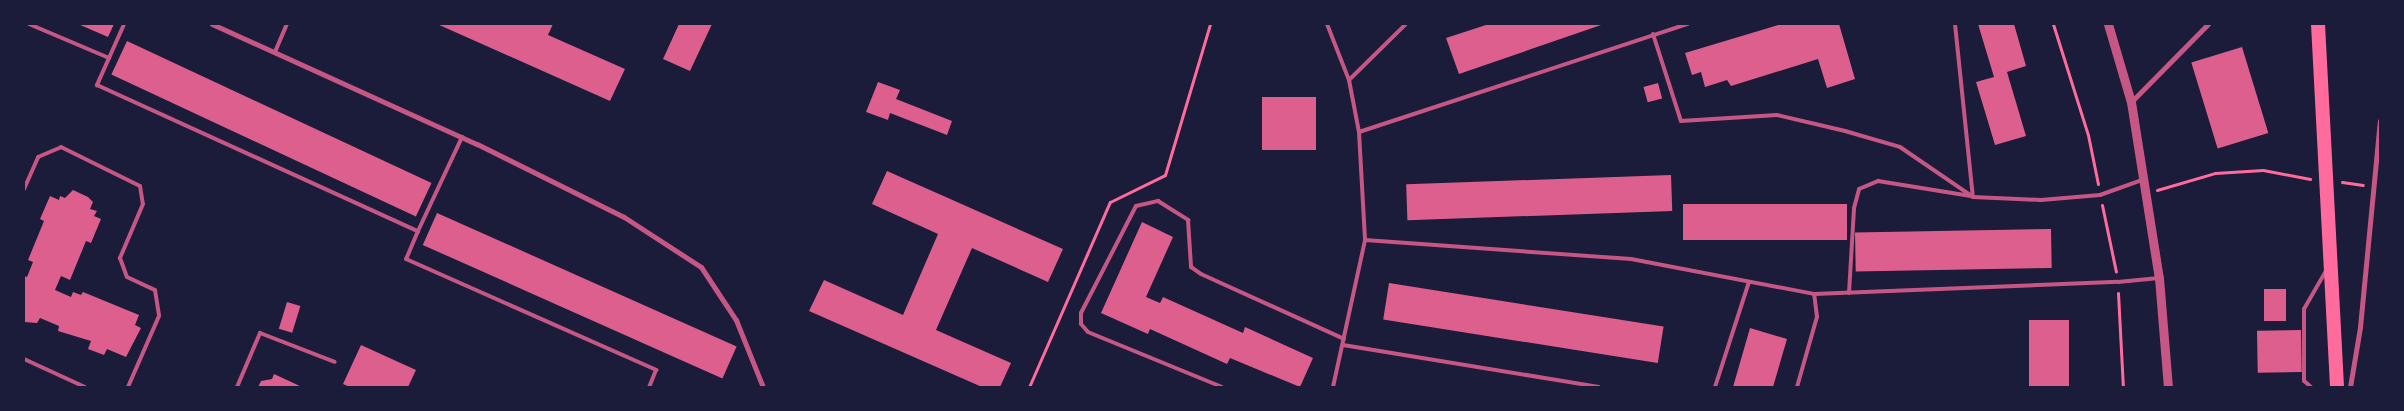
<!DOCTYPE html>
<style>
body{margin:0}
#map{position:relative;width:2404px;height:411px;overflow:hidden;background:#1b1b3a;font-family:"Noto Sans",sans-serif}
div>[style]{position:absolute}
.building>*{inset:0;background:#dd5f8e;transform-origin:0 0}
.path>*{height:3px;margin:-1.5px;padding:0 1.5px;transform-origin:1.5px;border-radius:1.5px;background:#ff6b9d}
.service>*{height:4px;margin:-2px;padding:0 2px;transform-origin:2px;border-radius:2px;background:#c65784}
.minor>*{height:5px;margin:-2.5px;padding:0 2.5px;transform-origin:2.5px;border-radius:2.5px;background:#c65784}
.tertiary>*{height:9px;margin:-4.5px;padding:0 4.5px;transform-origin:4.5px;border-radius:4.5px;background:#c65784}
.trunk>*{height:14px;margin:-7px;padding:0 7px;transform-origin:7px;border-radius:7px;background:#ff6b9d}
span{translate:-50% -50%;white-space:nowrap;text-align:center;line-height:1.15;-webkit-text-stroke:5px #1b1b3a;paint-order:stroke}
.frame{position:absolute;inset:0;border:25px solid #1b1b3a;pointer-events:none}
</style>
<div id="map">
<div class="building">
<div style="clip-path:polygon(78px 24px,114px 24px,108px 37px)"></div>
<div style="clip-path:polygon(437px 24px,553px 24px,548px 35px,625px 69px,610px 101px)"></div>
<div style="clip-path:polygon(679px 24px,712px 24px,690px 71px,663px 59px)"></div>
<div style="clip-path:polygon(1489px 24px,1604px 24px,1459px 74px,1446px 38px)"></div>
<div style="clip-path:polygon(1782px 24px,1839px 24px,1855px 79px,1827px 88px,1818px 59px,1731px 86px,1727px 80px,1705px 87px,1701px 72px,1692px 75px,1685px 53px)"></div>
<div style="clip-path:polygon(1978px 24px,2014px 24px,2026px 66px,2007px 72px,2026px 136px,1995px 145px,1976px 82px,1994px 77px)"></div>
<div style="left:127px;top:41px;width:336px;height:37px;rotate:25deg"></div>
<div style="left:2242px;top:47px;width:90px;height:53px;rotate:73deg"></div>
<div style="clip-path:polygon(878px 82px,900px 90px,896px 99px,952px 121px,947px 135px,890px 113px,888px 120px,866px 112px)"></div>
<div style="left:1658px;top:83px;width:16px;height:15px;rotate:75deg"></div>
<div style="left:1262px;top:97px;width:54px;height:53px"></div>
<div style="clip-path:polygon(887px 171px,1063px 249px,1048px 282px,972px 248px,936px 330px,1011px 363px,1000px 387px,982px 387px,809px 311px,824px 280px,903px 315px,938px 234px,872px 204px)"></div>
<div style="left:1671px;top:175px;width:36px;height:265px;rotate:88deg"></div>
<div style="clip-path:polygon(73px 190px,88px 197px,93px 202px,90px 209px,97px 211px,94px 216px,101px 219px,91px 243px,86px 241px,70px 280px,61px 276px,55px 290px,71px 297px,73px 292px,81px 295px,83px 292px,139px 315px,135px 325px,141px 328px,126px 357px,107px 349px,104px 355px,88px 349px,91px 341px,58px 331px,59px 326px,40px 318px,37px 323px,24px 322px,24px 276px,27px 277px,33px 262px,28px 260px,44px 221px,40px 219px,50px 196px,59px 200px,60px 196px,65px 198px)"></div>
<div style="left:1683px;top:204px;width:164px;height:36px"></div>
<div style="left:437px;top:213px;width:328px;height:35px;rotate:24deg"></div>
<div style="clip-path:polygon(1142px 222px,1173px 237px,1146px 297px,1160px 303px,1163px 297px,1243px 333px,1245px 327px,1313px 358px,1300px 387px,1230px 358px,1227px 364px,1150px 329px,1148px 334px,1101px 313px)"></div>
<div style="left:2051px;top:229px;width:39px;height:196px;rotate:89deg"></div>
<div style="left:1389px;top:283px;width:278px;height:37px;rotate:9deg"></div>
<div style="left:2264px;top:289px;width:22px;height:32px"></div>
<div style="left:287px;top:302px;width:14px;height:28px;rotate:17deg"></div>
<div style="left:2029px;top:320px;width:40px;height:67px"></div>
<div style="clip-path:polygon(1750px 328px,1787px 339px,1773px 387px,1733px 387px)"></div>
<div style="left:2301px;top:330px;width:42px;height:44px;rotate:89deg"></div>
<div style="clip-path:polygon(361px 345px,416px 370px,408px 387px,350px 387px,343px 384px)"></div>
<div style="clip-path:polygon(274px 374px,302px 387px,258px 387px,261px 381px,272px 379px)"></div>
</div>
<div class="path">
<div style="left:2053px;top:24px;width:116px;rotate:72.5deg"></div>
<div style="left:2088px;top:135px;width:50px;rotate:78.5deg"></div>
<div style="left:2342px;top:182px;width:21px;rotate:8deg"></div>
<div style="left:2157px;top:190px;width:60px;rotate:-16.3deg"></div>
<div style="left:2215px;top:173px;width:48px;rotate:-3.6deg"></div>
<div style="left:2263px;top:170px;width:48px;rotate:10.8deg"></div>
<div style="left:2102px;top:205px;width:68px;rotate:78.2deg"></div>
<div style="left:2118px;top:293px;width:94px;rotate:87deg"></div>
<div style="left:1029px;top:387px;width:202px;rotate:-66.4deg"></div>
<div style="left:1110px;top:202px;width:61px;rotate:-26.1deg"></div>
<div style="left:1165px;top:175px;width:158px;rotate:-73.4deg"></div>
</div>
<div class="service">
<div style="left:29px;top:24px;width:87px;rotate:23deg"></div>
<div style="left:109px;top:58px;width:37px;rotate:-66deg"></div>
<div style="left:1327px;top:24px;width:60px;rotate:68.6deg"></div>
<div style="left:1349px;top:80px;width:53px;rotate:79.1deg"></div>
<div style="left:1359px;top:132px;width:108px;rotate:86.8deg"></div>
<div style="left:1365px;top:240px;width:267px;rotate:4.1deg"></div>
<div style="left:1631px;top:259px;width:186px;rotate:10.8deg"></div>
<div style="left:1814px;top:294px;width:304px;rotate:-2.3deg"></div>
<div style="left:2118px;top:282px;width:41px;rotate:-5.6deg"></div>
<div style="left:1955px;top:24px;width:174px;rotate:84.1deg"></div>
<div style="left:1973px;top:197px;width:68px;rotate:2.5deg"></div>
<div style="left:2041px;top:200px;width:59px;rotate:-4.8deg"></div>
<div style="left:2100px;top:195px;width:45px;rotate:-19.7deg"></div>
<div style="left:1653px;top:34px;width:91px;rotate:72.2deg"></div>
<div style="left:1681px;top:121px;width:96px;rotate:-3.6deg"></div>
<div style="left:1777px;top:115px;width:70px;rotate:13.2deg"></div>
<div style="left:1845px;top:131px;width:57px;rotate:16.2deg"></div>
<div style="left:1900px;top:147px;width:88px;rotate:34.4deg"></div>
<div style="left:275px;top:52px;width:30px;rotate:-67deg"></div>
<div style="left:109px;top:58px;width:30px;rotate:114deg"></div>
<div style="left:97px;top:85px;width:353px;rotate:24.5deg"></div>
<div style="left:418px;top:231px;width:30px;rotate:113deg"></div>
<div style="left:406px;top:259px;width:274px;rotate:23.9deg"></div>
<div style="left:656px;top:370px;width:18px;rotate:112deg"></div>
<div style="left:1349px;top:80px;width:80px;rotate:-44.5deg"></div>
<div style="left:1359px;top:132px;width:346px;rotate:-18.2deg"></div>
<div style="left:24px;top:189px;width:35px;rotate:-66deg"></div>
<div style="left:38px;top:157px;width:25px;rotate:-23deg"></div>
<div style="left:61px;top:147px;width:88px;rotate:26.3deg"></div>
<div style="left:140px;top:186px;width:18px;rotate:81deg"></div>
<div style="left:143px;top:204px;width:59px;rotate:113.1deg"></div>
<div style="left:120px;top:258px;width:20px;rotate:70deg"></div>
<div style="left:127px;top:277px;width:31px;rotate:25deg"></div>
<div style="left:155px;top:290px;width:26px;rotate:81deg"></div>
<div style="left:159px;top:316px;width:77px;rotate:113.6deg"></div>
<div style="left:418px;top:231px;width:104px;rotate:-64.9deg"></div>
<div style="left:1849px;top:293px;width:85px;rotate:-86.6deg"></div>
<div style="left:1854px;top:208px;width:20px;rotate:-75deg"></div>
<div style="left:1859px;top:189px;width:21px;rotate:-23deg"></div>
<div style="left:1878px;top:181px;width:94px;rotate:9.2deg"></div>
<div style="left:1343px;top:345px;width:259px;rotate:9.3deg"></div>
<div style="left:24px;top:359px;width:67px;rotate:24.7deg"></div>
<div style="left:237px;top:387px;width:59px;rotate:-66.9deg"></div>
<div style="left:260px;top:333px;width:80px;rotate:21.1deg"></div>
<div style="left:1222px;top:387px;width:145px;rotate:-157.7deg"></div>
<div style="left:1088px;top:332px;width:11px;rotate:-131deg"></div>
<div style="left:1081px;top:324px;width:11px;rotate:-90deg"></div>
<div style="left:1081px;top:313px;width:120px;rotate:-62.8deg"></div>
<div style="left:1136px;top:206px;width:23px;rotate:-13deg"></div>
<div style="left:1158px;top:201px;width:36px;rotate:32deg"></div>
<div style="left:1188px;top:220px;width:47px;rotate:86.3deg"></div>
<div style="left:1191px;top:267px;width:12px;rotate:35deg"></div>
<div style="left:1201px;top:274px;width:157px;rotate:24.4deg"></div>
<div style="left:1333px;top:387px;width:150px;rotate:-77.7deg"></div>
<div style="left:1715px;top:387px;width:110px;rotate:-72.1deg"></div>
<div style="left:1797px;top:387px;width:73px;rotate:-74.1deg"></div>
<div style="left:1817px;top:317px;width:23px;rotate:-97deg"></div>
<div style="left:2311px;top:387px;width:9px;rotate:-139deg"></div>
<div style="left:2304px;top:381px;width:72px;rotate:-90deg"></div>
<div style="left:2304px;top:309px;width:46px;rotate:-60.1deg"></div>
</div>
<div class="minor">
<div style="left:212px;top:24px;width:291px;rotate:24.4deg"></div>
<div style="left:477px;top:144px;width:164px;rotate:26.4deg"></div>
<div style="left:624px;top:217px;width:92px;rotate:33deg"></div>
<div style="left:701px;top:267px;width:64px;rotate:56.6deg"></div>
<div style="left:736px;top:320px;width:72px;rotate:68.1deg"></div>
<div style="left:2131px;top:102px;width:110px;rotate:-45.4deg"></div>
<div style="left:2350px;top:387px;width:61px;rotate:-80.5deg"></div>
<div style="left:2360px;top:327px;width:207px;rotate:-84.5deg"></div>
</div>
<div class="tertiary">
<div style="left:2108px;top:24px;width:81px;rotate:73.6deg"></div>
<div style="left:2131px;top:102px;width:178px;rotate:81deg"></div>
<div style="left:2159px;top:278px;width:109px;rotate:85.3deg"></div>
</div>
<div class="trunk">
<div style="left:2318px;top:24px;width:363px;rotate:87deg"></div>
</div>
<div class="frame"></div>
</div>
